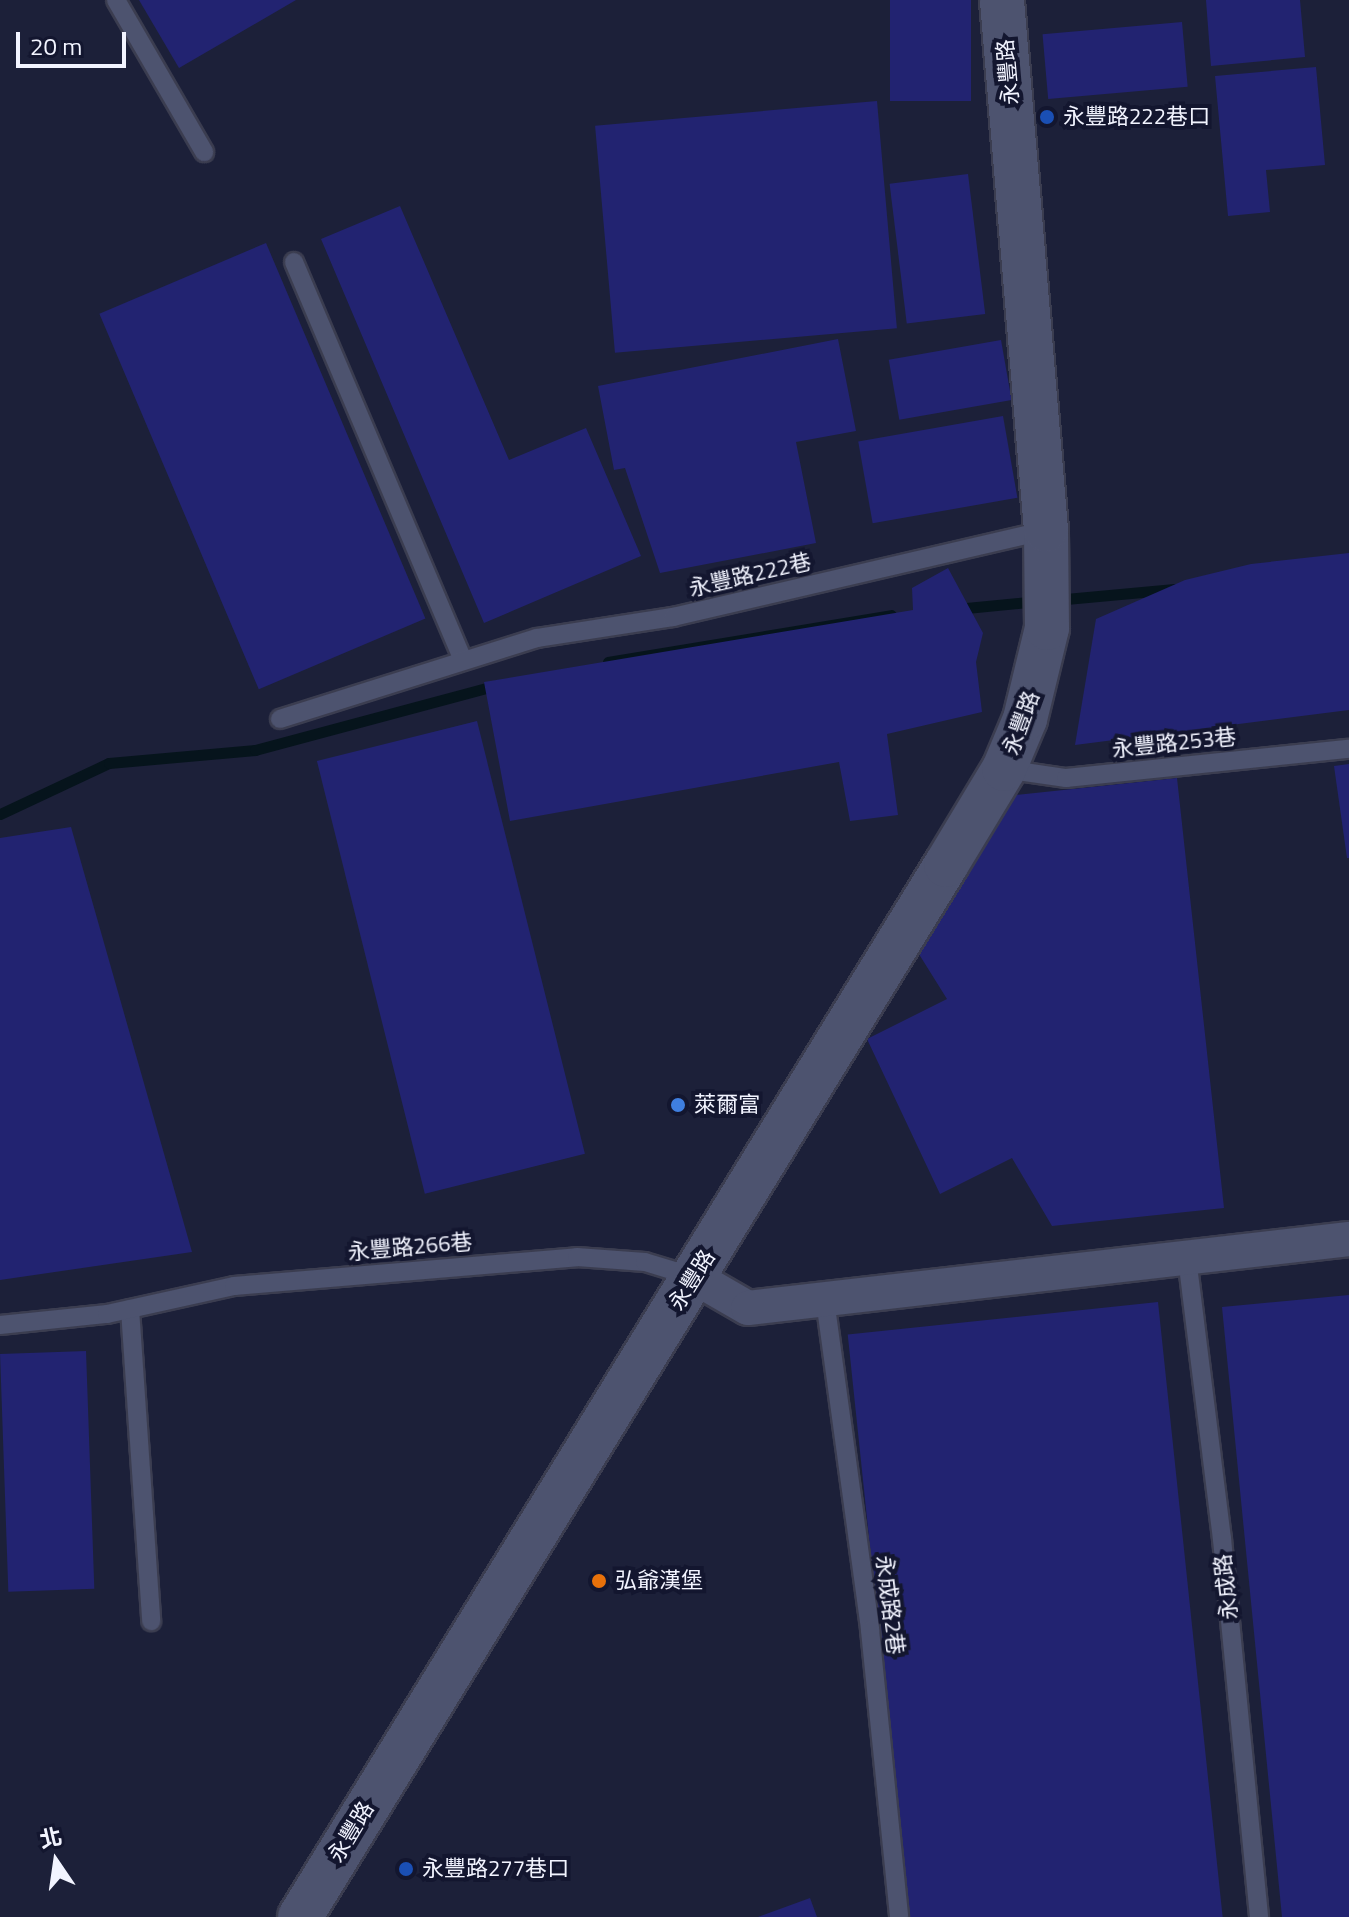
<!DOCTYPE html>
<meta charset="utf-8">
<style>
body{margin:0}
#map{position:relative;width:1349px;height:1917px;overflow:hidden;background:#1c2039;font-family:"Titillium Web","Noto Sans TC",sans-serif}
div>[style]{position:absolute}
.stream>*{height:11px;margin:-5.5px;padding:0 5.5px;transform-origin:5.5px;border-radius:5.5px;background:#06141c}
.building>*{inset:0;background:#222371;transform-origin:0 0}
.roads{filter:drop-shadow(2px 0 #3b3d50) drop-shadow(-2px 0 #3b3d50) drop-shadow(0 2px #3b3d50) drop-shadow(0 -2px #3b3d50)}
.lane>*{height:18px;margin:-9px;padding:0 9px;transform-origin:9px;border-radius:9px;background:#4d536f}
.street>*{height:34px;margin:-17px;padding:0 17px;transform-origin:17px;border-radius:17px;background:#4d536f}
.secondary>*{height:44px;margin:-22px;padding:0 22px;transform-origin:22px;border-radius:22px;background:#4d536f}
.dots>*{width:22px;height:22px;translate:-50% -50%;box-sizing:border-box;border:4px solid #13162f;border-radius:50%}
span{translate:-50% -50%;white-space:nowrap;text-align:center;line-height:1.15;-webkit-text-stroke:8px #13162f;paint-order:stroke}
.street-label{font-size:22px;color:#f2f4ff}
.poi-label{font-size:22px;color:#f2f4ff}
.left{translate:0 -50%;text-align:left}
.north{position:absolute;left:16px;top:1821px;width:80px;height:80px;-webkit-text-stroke:6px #13162f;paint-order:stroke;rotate:347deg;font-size:22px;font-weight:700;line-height:32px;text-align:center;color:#f2f4ff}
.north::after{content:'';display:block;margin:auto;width:28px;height:36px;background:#f2f4ff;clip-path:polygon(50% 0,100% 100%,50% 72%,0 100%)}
.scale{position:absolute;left:16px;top:32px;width:110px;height:36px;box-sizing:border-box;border:4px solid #f2f4ff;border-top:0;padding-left:10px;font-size:24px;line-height:28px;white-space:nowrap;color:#f2f4ff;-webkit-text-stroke:6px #13162f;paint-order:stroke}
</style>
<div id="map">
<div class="stream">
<div style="left:1055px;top:600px;width:120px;rotate:-5.3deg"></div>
<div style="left:956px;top:609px;width:82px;rotate:-5.6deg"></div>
<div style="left:608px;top:662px;width:287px;rotate:-9.4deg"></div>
<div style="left:0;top:814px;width:120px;rotate:-25.1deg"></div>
<div style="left:109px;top:763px;width:147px;rotate:-5.1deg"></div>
<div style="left:255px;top:750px;width:251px;rotate:-15deg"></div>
</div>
<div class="building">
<div style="clip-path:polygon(139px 0,296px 0,179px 68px)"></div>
<div style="left:890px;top:0;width:81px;height:101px"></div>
<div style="clip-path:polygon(1206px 0,1300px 0,1305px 57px,1211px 66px)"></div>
<div style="left:1182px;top:22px;width:65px;height:140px;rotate:85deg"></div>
<div style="clip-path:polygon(1316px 67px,1325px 165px,1266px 170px,1270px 212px,1228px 216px,1215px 76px)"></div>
<div style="left:877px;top:101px;width:228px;height:283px;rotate:85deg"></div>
<div style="left:968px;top:174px;width:141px;height:79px;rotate:83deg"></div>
<div style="clip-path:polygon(400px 206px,509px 460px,586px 428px,641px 556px,484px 623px,321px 239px)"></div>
<div style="left:266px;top:243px;width:408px;height:181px;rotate:67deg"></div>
<div style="clip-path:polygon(838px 339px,856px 431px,796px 442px,816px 543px,660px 573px,625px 468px,614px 470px,598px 386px)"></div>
<div style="left:1001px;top:340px;width:61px;height:114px;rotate:80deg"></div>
<div style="left:1003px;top:416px;width:83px;height:147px;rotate:80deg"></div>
<div style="clip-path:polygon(1349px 553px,1349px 710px,1075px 745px,1096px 619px,1185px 580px,1251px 564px)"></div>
<div style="clip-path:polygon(948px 568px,983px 633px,976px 662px,982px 712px,887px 734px,898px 815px,850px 821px,839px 762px,510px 821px,484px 682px,913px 610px,912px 588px)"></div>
<div style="left:477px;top:721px;width:446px;height:165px;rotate:76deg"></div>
<div style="clip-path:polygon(1349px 764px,1349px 858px,1347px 858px,1334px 766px)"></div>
<div style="clip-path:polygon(1177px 778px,1224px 1208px,1052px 1226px,1012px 1158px,940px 1194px,867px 1039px,947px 999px,912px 943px,998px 797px)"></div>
<div style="clip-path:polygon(71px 827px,192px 1252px,0 1280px,0 838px)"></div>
<div style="clip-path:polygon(1349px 1295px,1349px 1917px,1282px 1917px,1222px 1307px)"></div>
<div style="left:1158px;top:1302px;width:619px;height:312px;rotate:84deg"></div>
<div style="left:86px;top:1351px;width:238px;height:86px;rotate:88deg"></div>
<div style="clip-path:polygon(810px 1898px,817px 1917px,758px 1917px)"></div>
</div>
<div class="roads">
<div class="lane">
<div style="left:116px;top:0;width:176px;rotate:59.9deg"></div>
<div style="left:294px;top:262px;width:432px;rotate:67deg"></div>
<div style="left:280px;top:719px;width:269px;rotate:-17.5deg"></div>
<div style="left:537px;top:638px;width:138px;rotate:-8.8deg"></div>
<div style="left:673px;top:617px;width:383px;rotate:-13.1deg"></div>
<div style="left:1004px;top:769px;width:63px;rotate:8.3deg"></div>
<div style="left:1066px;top:778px;width:284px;rotate:-5.9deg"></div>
<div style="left:1187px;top:1258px;width:283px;rotate:82.9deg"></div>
<div style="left:1222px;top:1539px;width:380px;rotate:84.4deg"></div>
<div style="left:825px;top:1300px;width:333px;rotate:82.2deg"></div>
<div style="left:870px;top:1630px;width:288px;rotate:84.2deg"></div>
<div style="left:130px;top:1309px;width:313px;rotate:86.1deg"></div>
<div style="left:0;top:1325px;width:108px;rotate:-5.9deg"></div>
<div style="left:107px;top:1314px;width:130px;rotate:-12.4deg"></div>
<div style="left:234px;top:1286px;width:344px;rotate:-4.8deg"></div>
<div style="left:577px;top:1257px;width:68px;rotate:4.2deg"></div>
<div style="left:645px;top:1262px;width:51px;rotate:17deg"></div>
</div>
<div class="street">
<div style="left:694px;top:1277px;width:62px;rotate:29.9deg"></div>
<div style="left:748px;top:1308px;width:605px;rotate:-6.55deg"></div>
</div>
<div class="secondary">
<div style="left:300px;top:1917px;width:1235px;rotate:-58.45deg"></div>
<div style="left:946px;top:865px;width:112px;rotate:-58.9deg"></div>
<div style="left:1004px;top:769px;width:54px;rotate:-67.2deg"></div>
<div style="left:1025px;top:719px;width:94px;rotate:-76.4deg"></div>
<div style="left:1047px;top:628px;width:98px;rotate:-90.6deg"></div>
<div style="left:1046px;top:530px;width:532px;rotate:-94.75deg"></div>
</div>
</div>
<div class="dots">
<div style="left:1047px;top:117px;background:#1a4fb4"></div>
<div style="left:678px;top:1105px;background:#3f7fe0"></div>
<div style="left:599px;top:1581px;background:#e8710a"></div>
<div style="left:406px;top:1869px;background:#1a4fb4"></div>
</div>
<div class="street-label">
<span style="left:1008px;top:72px;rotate:-95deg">永豐路</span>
<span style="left:750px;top:575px;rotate:-13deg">永豐路222巷</span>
<span style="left:1021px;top:723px;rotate:-70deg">永豐路</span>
<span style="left:1174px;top:743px;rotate:-6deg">永豐路253巷</span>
<span style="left:410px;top:1247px;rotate:-5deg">永豐路266巷</span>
<span style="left:692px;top:1280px;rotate:-58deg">永豐路</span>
<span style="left:1226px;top:1587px;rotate:-96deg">永成路</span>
<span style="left:890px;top:1605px;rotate:83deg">永成路2巷</span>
<span style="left:351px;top:1832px;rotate:-59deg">永豐路</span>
</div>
<div class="poi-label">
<span class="left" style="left:1063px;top:117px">永豐路222巷口</span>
<span class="left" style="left:694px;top:1105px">萊爾富</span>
<span class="left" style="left:615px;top:1581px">弘爺漢堡</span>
<span class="left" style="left:422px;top:1869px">永豐路277巷口</span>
</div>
<div class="north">北</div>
<div class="scale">20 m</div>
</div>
